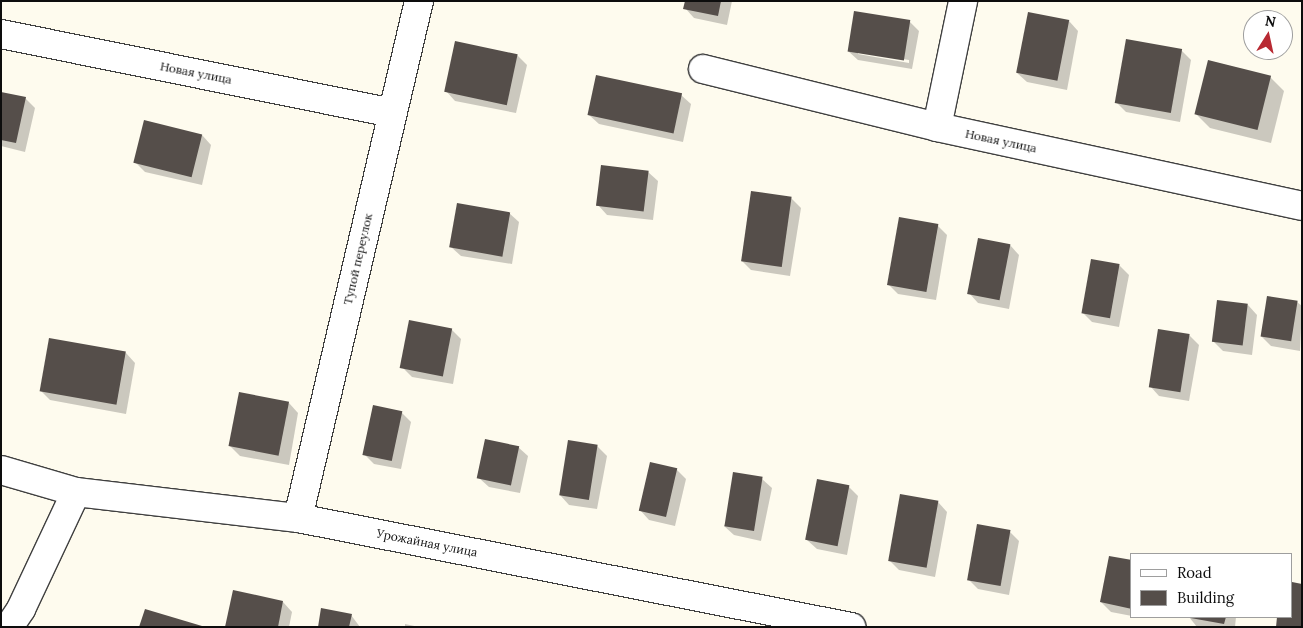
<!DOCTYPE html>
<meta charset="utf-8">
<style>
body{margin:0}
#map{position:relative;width:1303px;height:628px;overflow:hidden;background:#fefbee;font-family:Lora,serif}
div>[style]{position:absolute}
.shadow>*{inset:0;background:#0003}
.building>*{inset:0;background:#554e4a;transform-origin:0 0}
.roads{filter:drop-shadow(1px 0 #404040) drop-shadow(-1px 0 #404040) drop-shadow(0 1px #404040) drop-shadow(0 -1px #404040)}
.minor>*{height:28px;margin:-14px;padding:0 14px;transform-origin:14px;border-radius:14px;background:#fff}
span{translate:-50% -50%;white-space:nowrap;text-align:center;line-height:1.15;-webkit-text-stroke:5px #fff;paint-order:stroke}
.street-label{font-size:12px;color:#0d0d0d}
.frame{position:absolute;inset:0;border:2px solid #0d0d0d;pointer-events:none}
.legend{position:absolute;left:1130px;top:553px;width:162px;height:65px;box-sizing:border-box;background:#fff;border:1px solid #9e9e9e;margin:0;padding:6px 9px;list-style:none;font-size:15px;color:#0d0d0d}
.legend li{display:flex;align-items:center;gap:10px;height:25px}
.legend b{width:25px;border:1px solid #9e9e9e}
.north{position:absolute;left:1243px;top:10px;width:50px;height:50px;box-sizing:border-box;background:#fff;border:1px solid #9e9e9e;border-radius:50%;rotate:10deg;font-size:14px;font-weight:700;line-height:20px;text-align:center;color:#0d0d0d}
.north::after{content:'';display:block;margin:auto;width:18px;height:22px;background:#b82a33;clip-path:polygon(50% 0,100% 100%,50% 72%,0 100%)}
</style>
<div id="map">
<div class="shadow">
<div style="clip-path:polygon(686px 1px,732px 1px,727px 25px,694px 18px,685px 8px)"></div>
<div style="clip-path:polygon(1029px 13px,1069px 21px,1078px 31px,1067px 90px,1027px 82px,1017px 73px)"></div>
<div style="clip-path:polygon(evenodd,909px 21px,919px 31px,912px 69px,858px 60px,848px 51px,909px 21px,858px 52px,909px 60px,909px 63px,858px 54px,858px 52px)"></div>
<div style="clip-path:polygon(1181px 50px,1191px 60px,1180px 122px,1126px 112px,1116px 102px)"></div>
<div style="clip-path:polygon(517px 55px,527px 65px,516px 113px,455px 101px,446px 91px)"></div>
<div style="clip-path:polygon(1270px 77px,1284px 91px,1271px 143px,1210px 128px,1196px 114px)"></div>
<div style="clip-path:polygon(1px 93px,25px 98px,35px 108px,25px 152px,1px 146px)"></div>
<div style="clip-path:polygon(681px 95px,691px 104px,683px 142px,599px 124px,589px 115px)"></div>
<div style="clip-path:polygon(202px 135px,211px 145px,202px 185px,145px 172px,135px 162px)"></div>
<div style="clip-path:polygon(648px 172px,658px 181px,653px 220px,607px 215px,598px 205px)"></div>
<div style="clip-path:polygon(791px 198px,801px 208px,790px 276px,751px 270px,741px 260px)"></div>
<div style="clip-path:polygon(509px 213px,519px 222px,512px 264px,461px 256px,451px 247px)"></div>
<div style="clip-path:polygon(938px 226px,947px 235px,936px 300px,898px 294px,888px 284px)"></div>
<div style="clip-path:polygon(979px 239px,1010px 245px,1019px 255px,1009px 309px,978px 303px,969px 293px)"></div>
<div style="clip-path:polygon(1119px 265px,1129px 275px,1119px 327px,1092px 322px,1082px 312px)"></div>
<div style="clip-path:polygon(1297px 302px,1302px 306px,1300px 351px,1271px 346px,1261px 336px)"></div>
<div style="clip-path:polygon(1248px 305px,1257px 315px,1252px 355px,1223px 351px,1213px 341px)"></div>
<div style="clip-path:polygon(451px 329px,461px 339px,453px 384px,412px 377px,402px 367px)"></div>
<div style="clip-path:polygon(1189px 335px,1199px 345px,1189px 401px,1159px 396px,1150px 386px)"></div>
<div style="clip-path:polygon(126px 353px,135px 363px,126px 414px,50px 400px,40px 390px)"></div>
<div style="clip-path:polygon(289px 403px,298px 413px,289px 465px,240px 456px,230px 446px)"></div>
<div style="clip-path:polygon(401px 412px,411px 422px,401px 469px,374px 464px,364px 454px)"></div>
<div style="clip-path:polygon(597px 446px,607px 456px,597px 509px,569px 505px,560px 495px)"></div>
<div style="clip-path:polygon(518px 447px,528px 456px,520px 493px,489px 487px,479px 478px)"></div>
<div style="clip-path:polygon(676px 469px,686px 479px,675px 526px,649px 520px,640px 510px)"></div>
<div style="clip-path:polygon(762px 479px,772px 488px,761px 541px,734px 535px,724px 526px)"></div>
<div style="clip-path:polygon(849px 487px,858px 496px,847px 555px,817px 549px,807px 540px)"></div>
<div style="clip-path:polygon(938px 502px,947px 512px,935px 577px,899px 570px,889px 560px)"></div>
<div style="clip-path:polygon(1009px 531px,1019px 541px,1009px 595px,978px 589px,968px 579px)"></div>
<div style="clip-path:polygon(1132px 561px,1132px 616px,1111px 612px,1101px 602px)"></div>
<div style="clip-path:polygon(283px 602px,292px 612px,289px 627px,227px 627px)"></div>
<div style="clip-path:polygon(351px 615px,360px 627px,319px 627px)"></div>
<div style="clip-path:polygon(1189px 617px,1236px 617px,1235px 627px,1197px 627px)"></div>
<div style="clip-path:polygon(405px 624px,419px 627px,405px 627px)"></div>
</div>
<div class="building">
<div style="clip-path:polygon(685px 1px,721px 1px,718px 16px,683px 9px)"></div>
<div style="left:854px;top:11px;width:57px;height:41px;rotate:9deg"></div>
<div style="left:1028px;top:12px;width:42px;height:62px;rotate:11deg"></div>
<div style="left:1126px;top:39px;width:57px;height:65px;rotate:10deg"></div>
<div style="left:455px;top:41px;width:64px;height:52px;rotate:12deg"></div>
<div style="left:1208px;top:60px;width:65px;height:56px;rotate:14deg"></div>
<div style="left:596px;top:75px;width:88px;height:41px;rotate:12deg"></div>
<div style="clip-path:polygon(1px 92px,26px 97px,16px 143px,1px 140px)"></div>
<div style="left:144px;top:120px;width:60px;height:44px;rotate:14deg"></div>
<div style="left:601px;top:165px;width:48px;height:41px;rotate:7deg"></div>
<div style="left:751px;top:191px;width:41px;height:71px;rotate:8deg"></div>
<div style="left:457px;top:203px;width:54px;height:45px;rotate:10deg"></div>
<div style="left:899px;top:217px;width:40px;height:69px;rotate:10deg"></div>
<div style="left:978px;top:238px;width:33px;height:57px;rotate:11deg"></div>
<div style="left:1091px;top:259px;width:29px;height:55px;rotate:10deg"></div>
<div style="left:1267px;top:296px;width:31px;height:41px;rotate:9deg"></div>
<div style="left:1217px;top:300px;width:31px;height:42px;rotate:7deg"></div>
<div style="left:409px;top:320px;width:44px;height:49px;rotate:11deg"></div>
<div style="left:1158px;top:329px;width:32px;height:59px;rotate:9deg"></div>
<div style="left:49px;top:338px;width:78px;height:54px;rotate:10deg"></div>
<div style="left:239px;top:392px;width:51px;height:55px;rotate:11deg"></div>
<div style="left:373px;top:405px;width:30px;height:51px;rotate:12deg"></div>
<div style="left:485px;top:439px;width:35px;height:40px;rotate:12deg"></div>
<div style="left:568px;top:440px;width:30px;height:56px;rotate:9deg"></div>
<div style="left:650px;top:462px;width:28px;height:50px;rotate:13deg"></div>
<div style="left:733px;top:472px;width:30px;height:55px;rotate:9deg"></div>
<div style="left:817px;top:479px;width:33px;height:62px;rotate:11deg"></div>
<div style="left:900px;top:494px;width:39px;height:68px;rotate:10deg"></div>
<div style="left:977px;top:524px;width:34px;height:57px;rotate:10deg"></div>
<div style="clip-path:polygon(1109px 556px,1132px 560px,1132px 609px,1100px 602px)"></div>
<div style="clip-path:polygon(1292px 582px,1302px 584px,1302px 627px,1276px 627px,1277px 617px,1292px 617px)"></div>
<div style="clip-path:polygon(233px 590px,283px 601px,278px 627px,225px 627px)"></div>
<div style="clip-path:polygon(321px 608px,352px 614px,349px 627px,318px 627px)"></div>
<div style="clip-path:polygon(145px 609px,202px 626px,202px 627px,139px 627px)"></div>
<div style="clip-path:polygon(1185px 617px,1226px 617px,1224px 624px)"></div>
</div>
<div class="roads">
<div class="minor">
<div style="left:1px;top:34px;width:399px;rotate:11.4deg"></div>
<div style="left:703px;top:69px;width:241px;rotate:13.9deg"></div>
<div style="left:937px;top:127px;width:373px;rotate:12.2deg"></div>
<div style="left:937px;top:127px;width:129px;rotate:-78.3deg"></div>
<div style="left:1px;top:470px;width:78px;rotate:16.3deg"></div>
<div style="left:76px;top:492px;width:224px;rotate:6.7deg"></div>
<div style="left:298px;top:518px;width:564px;rotate:11.15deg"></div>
<div style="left:298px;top:518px;width:531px;rotate:-76.83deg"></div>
<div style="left:9px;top:627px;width:22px;rotate:-56deg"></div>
<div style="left:21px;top:609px;width:129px;rotate:-64.8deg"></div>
</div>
</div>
<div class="street-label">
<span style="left:196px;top:73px;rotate:11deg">Новая улица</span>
<span style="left:1001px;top:141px;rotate:12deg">Новая улица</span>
<span style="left:358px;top:259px;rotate:-77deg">Тупой переулок</span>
<span style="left:427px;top:543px;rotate:11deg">Урожайная улица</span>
</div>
<div class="frame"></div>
<ul class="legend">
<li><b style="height:6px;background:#fff"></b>Road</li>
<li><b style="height:14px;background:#554e4a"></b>Building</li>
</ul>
<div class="north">N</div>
</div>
